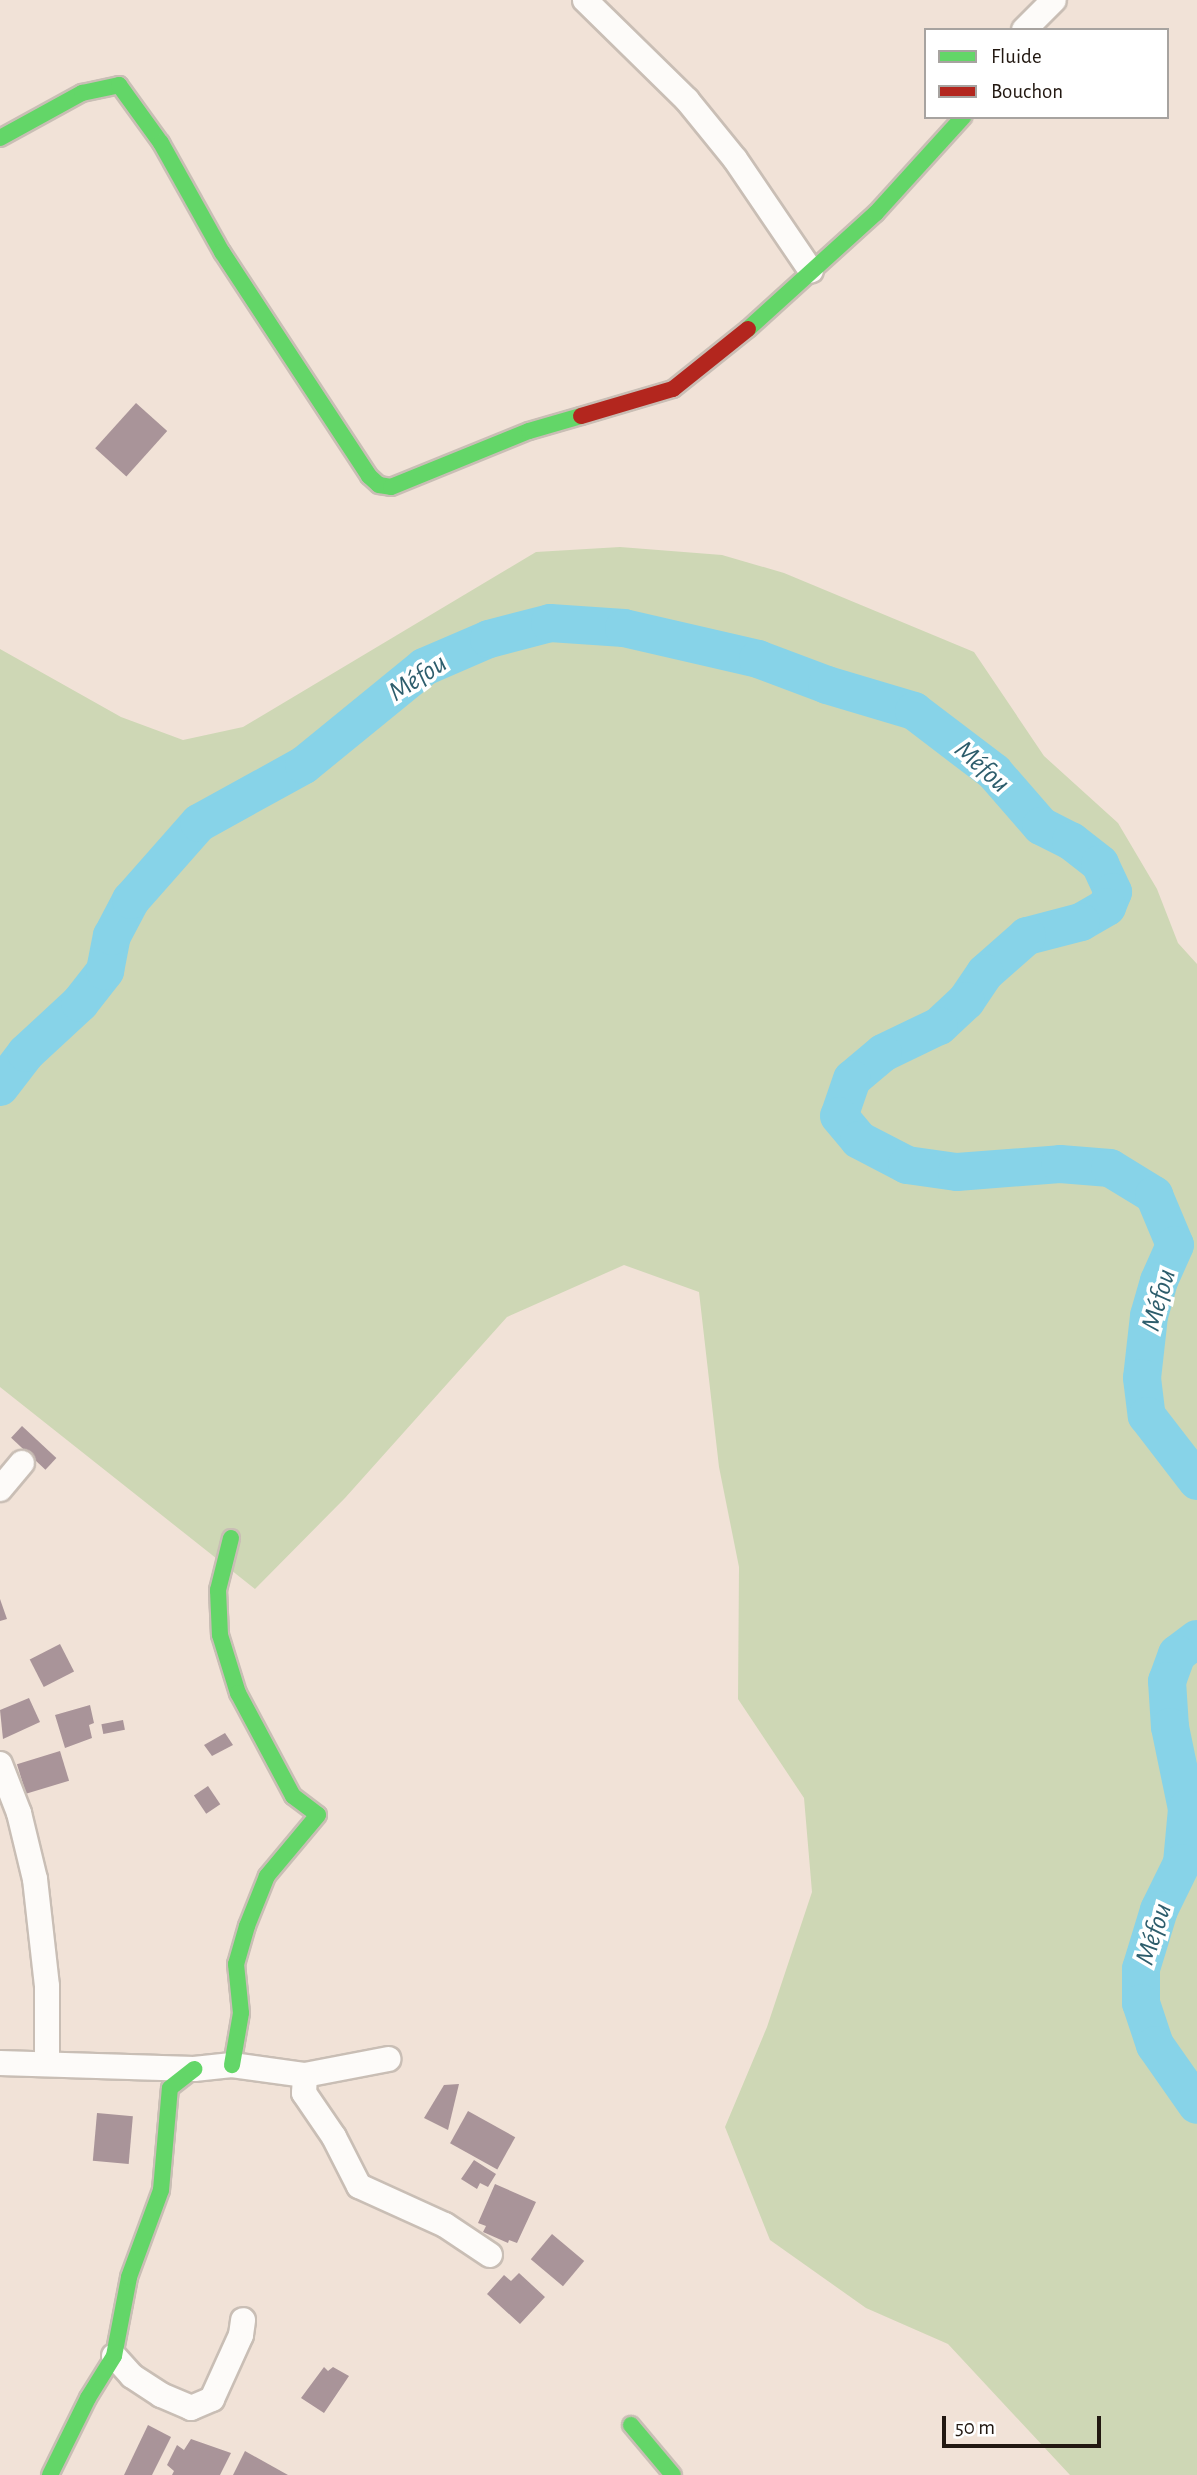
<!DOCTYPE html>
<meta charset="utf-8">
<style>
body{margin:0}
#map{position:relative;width:1197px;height:2475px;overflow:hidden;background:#f1e2d7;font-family:"Alegreya Sans",sans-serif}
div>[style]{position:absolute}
.green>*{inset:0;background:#ced7b5}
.river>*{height:38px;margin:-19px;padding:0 19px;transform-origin:19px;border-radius:19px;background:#87d3e8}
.building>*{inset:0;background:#a99499;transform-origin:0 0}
.roads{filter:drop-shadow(2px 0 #c9beb5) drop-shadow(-2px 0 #c9beb5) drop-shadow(0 2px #c9beb5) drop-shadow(0 -2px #c9beb5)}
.street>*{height:24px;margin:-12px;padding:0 12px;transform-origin:12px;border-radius:12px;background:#fdfbf9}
.fast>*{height:16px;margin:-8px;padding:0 8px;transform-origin:8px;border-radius:8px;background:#63d668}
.jam>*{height:16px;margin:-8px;padding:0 8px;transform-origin:8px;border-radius:8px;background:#b3261e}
span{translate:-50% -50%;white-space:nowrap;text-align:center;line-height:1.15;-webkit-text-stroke:7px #fff;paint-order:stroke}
.water-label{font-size:28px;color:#2d5d6c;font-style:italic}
.legend{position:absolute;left:924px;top:28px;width:245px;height:91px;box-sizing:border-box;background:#fff;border:2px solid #a7a3a0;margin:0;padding:9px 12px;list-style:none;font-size:21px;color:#221811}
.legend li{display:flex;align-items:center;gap:14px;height:35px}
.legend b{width:35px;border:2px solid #a7a3a0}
.scale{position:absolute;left:942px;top:2416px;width:159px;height:32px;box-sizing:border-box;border:4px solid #221811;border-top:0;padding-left:9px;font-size:21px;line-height:24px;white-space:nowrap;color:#221811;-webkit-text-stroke:5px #fff;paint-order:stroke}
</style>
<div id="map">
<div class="green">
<div style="clip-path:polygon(620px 547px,722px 555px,784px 573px,974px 652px,1044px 756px,1118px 823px,1157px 889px,1178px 943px,1197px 964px,1197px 2475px,1070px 2475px,948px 2344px,866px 2308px,770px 2240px,725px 2127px,767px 2027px,812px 1892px,804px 1798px,738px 1699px,739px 1567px,719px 1467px,699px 1292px,624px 1265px,507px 1317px,345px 1498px,255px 1589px,0 1387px,0 649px,121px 717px,183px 740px,243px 727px,536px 552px)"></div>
</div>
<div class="river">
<div style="left:0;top:1087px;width:43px;rotate:-52.6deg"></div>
<div style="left:26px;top:1053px;width:74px;rotate:-42.8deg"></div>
<div style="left:80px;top:1003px;width:41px;rotate:-52deg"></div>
<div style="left:105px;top:971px;width:36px;rotate:-79deg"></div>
<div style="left:112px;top:936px;width:41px;rotate:-62.2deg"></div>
<div style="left:131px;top:900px;width:103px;rotate:-48.6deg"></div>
<div style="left:199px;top:823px;width:120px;rotate:-28.9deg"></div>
<div style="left:304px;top:765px;width:155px;rotate:-39.2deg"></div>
<div style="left:424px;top:667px;width:71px;rotate:-23.3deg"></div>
<div style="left:489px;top:639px;width:63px;rotate:-14.7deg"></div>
<div style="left:550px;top:623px;width:74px;rotate:3.9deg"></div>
<div style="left:624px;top:628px;width:138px;rotate:13deg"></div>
<div style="left:758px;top:659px;width:74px;rotate:20.6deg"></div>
<div style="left:827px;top:685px;width:91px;rotate:16.6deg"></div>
<div style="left:914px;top:711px;width:101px;rotate:37.3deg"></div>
<div style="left:994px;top:772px;width:72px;rotate:49deg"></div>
<div style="left:1041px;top:826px;width:34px;rotate:27deg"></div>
<div style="left:1071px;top:841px;width:37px;rotate:38deg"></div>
<div style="left:1100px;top:864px;width:31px;rotate:65deg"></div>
<div style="left:1113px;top:892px;width:16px;rotate:112deg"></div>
<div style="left:1107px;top:907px;width:30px;rotate:150deg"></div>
<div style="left:1081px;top:922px;width:56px;rotate:165.5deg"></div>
<div style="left:1027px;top:936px;width:56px;rotate:138.6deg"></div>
<div style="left:985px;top:973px;width:34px;rotate:124deg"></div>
<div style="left:966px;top:1001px;width:37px;rotate:137deg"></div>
<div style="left:939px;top:1026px;width:62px;rotate:154.3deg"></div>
<div style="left:883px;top:1053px;width:40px;rotate:140deg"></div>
<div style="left:852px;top:1079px;width:39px;rotate:109deg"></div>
<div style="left:839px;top:1116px;width:31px;rotate:50deg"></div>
<div style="left:859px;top:1140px;width:54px;rotate:27.5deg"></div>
<div style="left:907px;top:1165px;width:50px;rotate:8deg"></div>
<div style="left:957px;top:1172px;width:103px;rotate:-4.4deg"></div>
<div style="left:1060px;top:1164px;width:50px;rotate:4.6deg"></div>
<div style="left:1110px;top:1168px;width:52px;rotate:31.5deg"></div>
<div style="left:1154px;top:1195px;width:54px;rotate:67.2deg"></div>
<div style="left:1175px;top:1245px;width:39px;rotate:114deg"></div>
<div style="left:1159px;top:1281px;width:36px;rotate:106deg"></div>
<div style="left:1149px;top:1316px;width:62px;rotate:96.4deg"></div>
<div style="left:1142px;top:1378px;width:38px;rotate:83deg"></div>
<div style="left:1147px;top:1416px;width:82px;rotate:52.4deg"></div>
<div style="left:1197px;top:1639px;width:25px;rotate:143deg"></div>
<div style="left:1177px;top:1654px;width:29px;rotate:110deg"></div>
<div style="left:1167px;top:1681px;width:46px;rotate:86.3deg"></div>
<div style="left:1170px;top:1727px;width:84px;rotate:78.3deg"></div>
<div style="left:1187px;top:1809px;width:54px;rotate:95.3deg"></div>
<div style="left:1182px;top:1863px;width:52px;rotate:116.1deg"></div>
<div style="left:1159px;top:1910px;width:62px;rotate:107deg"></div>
<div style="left:1141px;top:1969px;width:34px;rotate:90deg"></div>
<div style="left:1141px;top:2003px;width:44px;rotate:71.6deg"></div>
<div style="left:1155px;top:2045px;width:73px;rotate:55deg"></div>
</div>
<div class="building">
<div style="left:136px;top:403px;width:42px;height:61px;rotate:42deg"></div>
<div style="left:22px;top:1426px;width:47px;height:16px;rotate:43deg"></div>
<div style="clip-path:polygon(0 1599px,7px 1619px,0 1621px)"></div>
<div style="left:60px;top:1644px;width:31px;height:34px;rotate:63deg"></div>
<div style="clip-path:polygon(29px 1698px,40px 1722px,3px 1739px,0 1710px)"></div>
<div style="clip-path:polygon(90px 1705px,94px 1723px,89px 1725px,92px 1738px,65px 1748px,55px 1715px)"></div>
<div style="left:123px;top:1720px;width:10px;height:22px;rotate:79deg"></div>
<div style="clip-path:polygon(225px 1733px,233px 1745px,212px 1756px,204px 1745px)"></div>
<div style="left:60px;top:1751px;width:31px;height:45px;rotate:73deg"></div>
<div style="left:208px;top:1786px;width:22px;height:17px;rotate:56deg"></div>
<div style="clip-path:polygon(459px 2084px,448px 2130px,424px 2118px,444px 2085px)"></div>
<div style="left:468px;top:2111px;width:54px;height:37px;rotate:29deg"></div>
<div style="left:97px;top:2113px;width:36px;height:48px;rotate:5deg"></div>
<div style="clip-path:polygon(474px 2160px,496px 2174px,488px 2187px,480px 2183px,477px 2189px,461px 2179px)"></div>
<div style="clip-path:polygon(495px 2184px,536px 2202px,517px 2243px,509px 2240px,508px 2243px,483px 2232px,486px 2226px,478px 2223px)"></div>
<div style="left:552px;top:2234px;width:42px;height:33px;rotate:40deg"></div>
<div style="clip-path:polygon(519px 2273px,545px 2297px,520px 2324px,487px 2294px,504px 2275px,511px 2281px)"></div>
<div style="clip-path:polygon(324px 2367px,328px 2371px,333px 2367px,349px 2376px,324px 2413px,301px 2398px)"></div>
<div style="clip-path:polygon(148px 2425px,171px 2437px,152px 2475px,124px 2475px)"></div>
<div style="clip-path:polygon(191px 2439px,231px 2453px,220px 2475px,172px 2475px,174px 2471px,167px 2465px,177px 2445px,184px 2450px)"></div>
<div style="clip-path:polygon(245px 2451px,288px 2475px,233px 2475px)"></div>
</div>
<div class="roads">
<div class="street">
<div style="left:585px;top:0;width:143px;rotate:44.4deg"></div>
<div style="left:687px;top:100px;width:76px;rotate:50.9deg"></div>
<div style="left:735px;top:159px;width:135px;rotate:55.8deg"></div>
<div style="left:1024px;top:30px;width:42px;rotate:-45deg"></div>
<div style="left:0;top:1489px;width:34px;rotate:-50deg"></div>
<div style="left:0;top:1764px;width:53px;rotate:68.8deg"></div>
<div style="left:19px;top:1813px;width:68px;rotate:76.4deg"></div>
<div style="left:35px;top:1879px;width:108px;rotate:83.6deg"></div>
<div style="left:47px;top:1986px;width:78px;rotate:90deg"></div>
<div style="left:0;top:2063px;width:194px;rotate:1.8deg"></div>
<div style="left:194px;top:2069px;width:38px;rotate:-6deg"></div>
<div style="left:232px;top:2065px;width:74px;rotate:7.8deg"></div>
<div style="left:305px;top:2075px;width:85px;rotate:-10.9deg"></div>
<div style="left:305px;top:2075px;width:18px;rotate:93deg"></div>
<div style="left:304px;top:2093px;width:53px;rotate:55.7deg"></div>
<div style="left:334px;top:2137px;width:55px;rotate:63deg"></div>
<div style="left:359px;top:2186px;width:94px;rotate:24.4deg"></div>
<div style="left:445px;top:2225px;width:54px;rotate:33.7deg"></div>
<div style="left:114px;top:2356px;width:27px;rotate:48deg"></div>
<div style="left:132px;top:2376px;width:35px;rotate:33deg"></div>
<div style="left:161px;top:2395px;width:33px;rotate:23deg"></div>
<div style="left:191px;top:2408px;width:23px;rotate:-23deg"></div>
<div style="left:212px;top:2399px;width:70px;rotate:-65.6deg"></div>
<div style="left:241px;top:2335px;width:15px;rotate:-82deg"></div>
</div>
<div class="fast">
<div style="left:0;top:138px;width:94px;rotate:-28.8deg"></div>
<div style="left:82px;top:93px;width:38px;rotate:-12deg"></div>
<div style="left:119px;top:85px;width:72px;rotate:54.1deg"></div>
<div style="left:161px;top:143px;width:125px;rotate:60.8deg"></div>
<div style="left:222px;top:252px;width:268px;rotate:56.7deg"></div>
<div style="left:369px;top:476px;width:13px;rotate:42deg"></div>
<div style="left:379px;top:485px;width:12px;rotate:9deg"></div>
<div style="left:391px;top:487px;width:149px;rotate:-22.1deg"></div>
<div style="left:529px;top:431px;width:54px;rotate:-16.1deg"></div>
<div style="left:748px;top:329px;width:173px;rotate:-42.2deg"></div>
<div style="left:876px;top:213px;width:130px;rotate:-47.8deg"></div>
<div style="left:231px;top:1538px;width:54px;rotate:104deg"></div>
<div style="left:218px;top:1590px;width:45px;rotate:87.5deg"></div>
<div style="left:220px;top:1635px;width:61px;rotate:72.8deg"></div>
<div style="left:238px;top:1693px;width:117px;rotate:61.9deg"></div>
<div style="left:293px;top:1796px;width:31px;rotate:37deg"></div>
<div style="left:318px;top:1815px;width:80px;rotate:129.9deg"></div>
<div style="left:267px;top:1876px;width:54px;rotate:111.8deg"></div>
<div style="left:247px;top:1926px;width:40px;rotate:106deg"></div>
<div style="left:236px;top:1964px;width:49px;rotate:84.2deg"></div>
<div style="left:241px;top:2013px;width:53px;rotate:99.8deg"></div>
<div style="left:631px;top:2425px;width:65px;rotate:50deg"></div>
<div style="left:50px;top:2475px;width:86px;rotate:-63.7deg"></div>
<div style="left:88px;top:2398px;width:49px;rotate:-58.2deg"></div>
<div style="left:114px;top:2356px;width:80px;rotate:-79.2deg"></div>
<div style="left:129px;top:2277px;width:93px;rotate:-69.8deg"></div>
<div style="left:161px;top:2190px;width:102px;rotate:-85deg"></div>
<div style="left:170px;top:2088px;width:31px;rotate:-38deg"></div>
</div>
<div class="jam">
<div style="left:581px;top:416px;width:96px;rotate:-16.4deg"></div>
<div style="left:673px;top:389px;width:96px;rotate:-38.7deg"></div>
</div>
</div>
<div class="water-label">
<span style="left:418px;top:678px;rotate:-33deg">Méfou</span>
<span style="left:982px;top:767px;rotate:42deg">Méfou</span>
<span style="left:1159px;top:1300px;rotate:-74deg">Méfou</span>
<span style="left:1154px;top:1934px;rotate:-72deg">Méfou</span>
</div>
<ul class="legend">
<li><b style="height:9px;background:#63d668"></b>Fluide</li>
<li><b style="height:9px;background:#b3261e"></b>Bouchon</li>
</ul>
<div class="scale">50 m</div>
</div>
